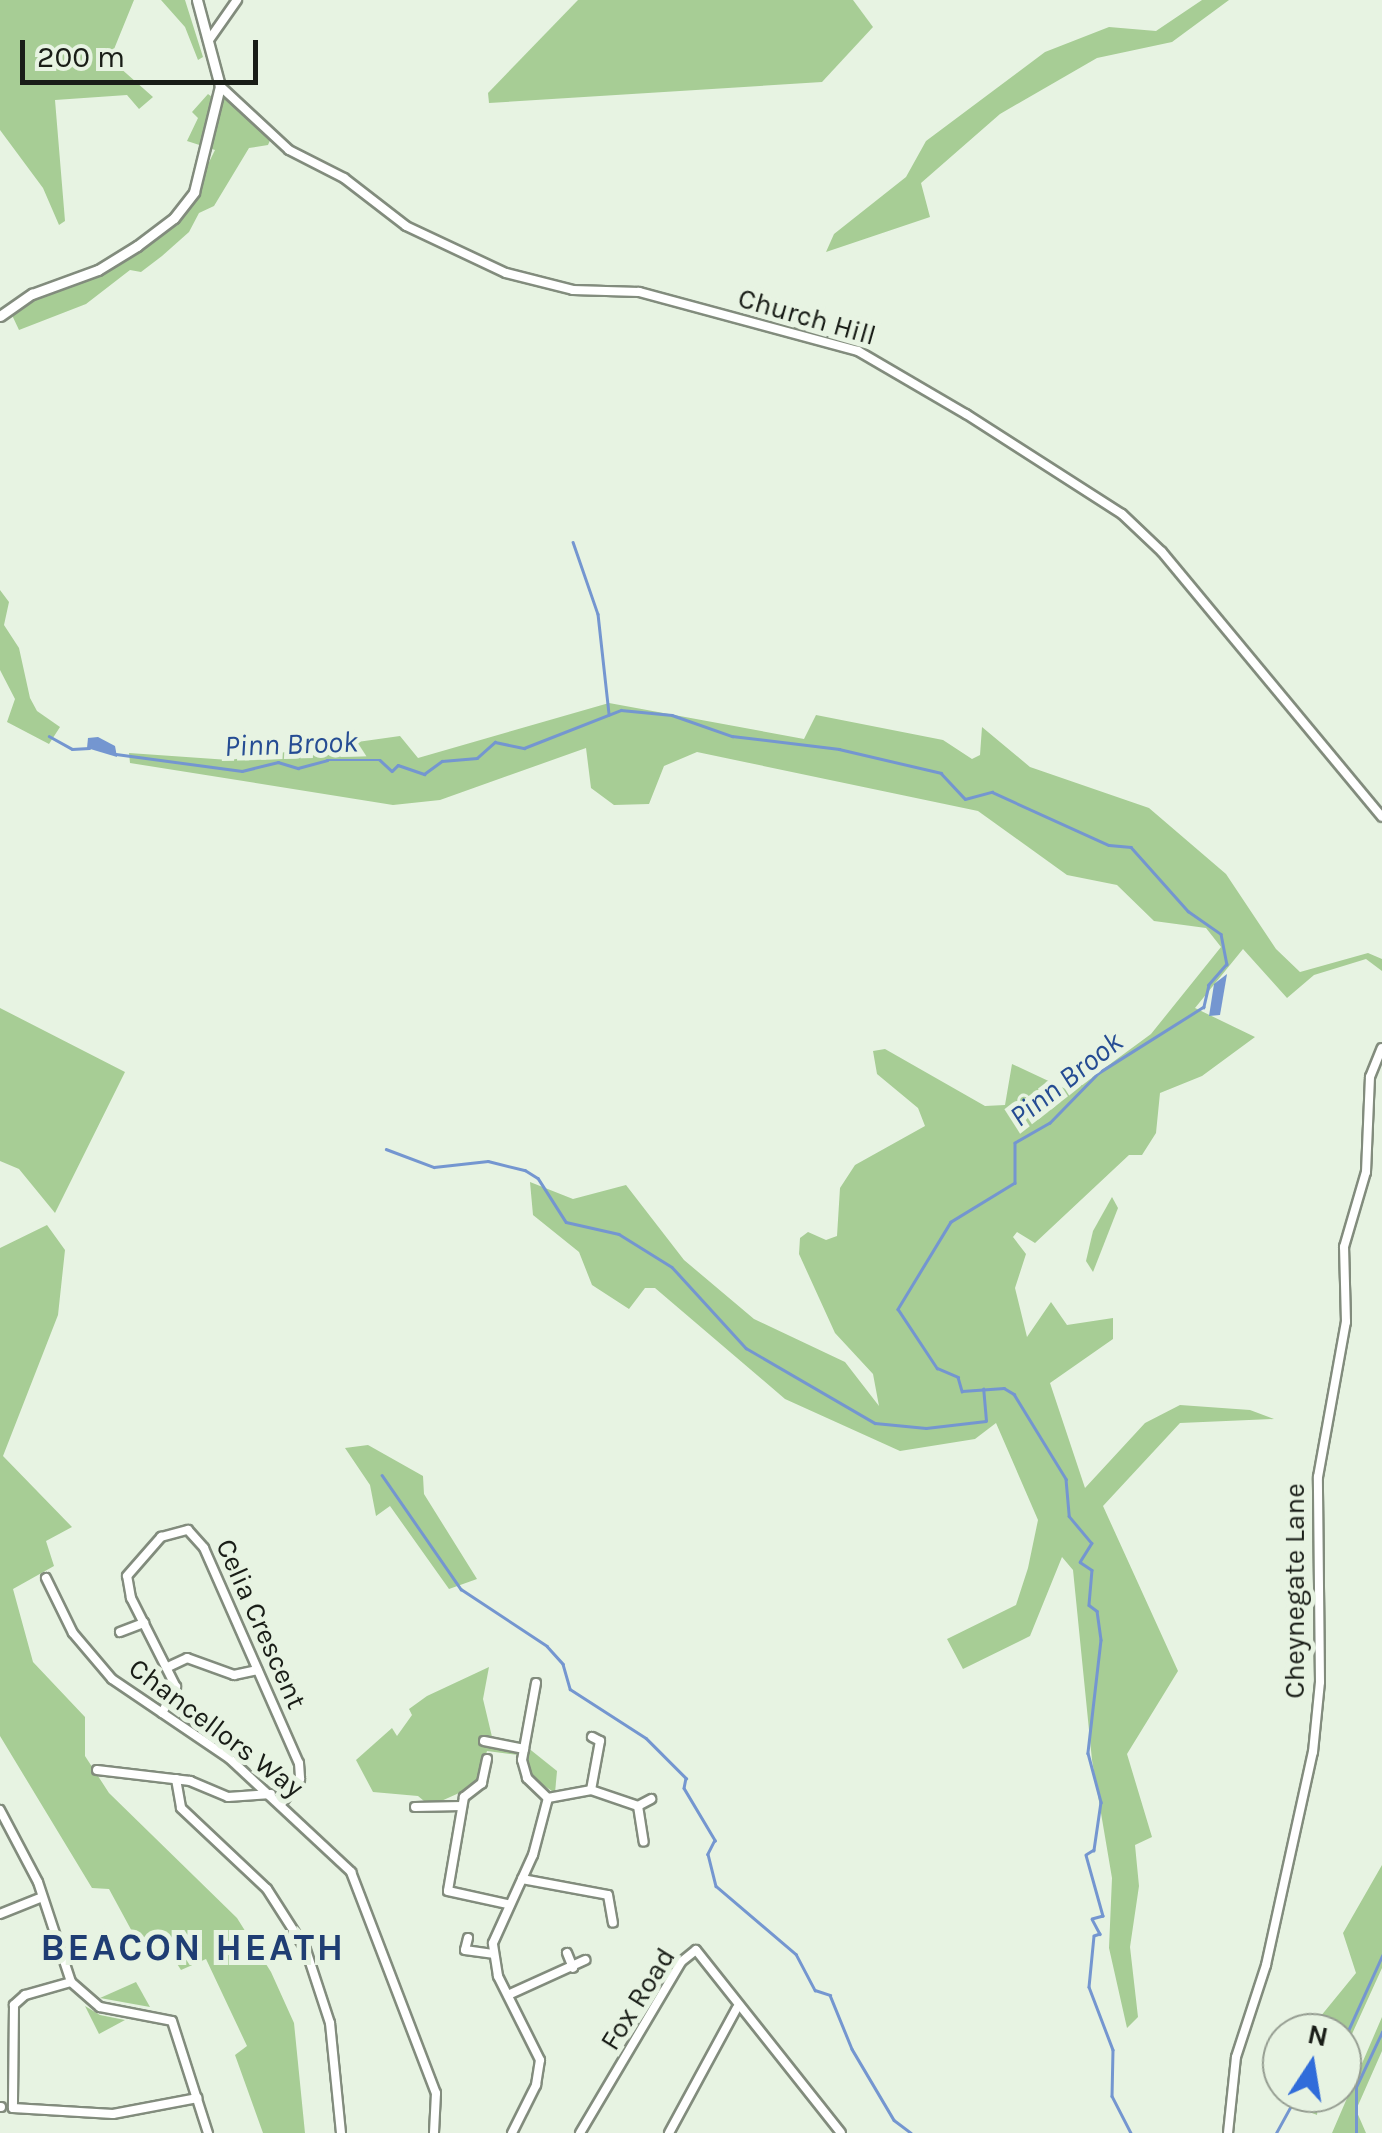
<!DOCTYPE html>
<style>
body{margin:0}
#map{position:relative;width:1382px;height:2133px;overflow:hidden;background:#e7f3e2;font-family:Karla,sans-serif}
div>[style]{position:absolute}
.green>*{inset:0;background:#a7cd95}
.water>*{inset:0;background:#7496d0}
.stream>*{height:2.5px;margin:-1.25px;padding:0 1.25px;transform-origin:1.25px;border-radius:1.25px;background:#7496d0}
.roads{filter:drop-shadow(2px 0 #828c7d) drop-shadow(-2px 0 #828c7d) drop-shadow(0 2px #828c7d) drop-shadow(0 -2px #828c7d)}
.minor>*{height:8px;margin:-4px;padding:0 4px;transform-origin:4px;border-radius:4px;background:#fff}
.tertiary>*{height:9px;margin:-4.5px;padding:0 4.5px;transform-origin:4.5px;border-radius:4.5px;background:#fff}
span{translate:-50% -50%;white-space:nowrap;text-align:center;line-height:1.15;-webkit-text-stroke:10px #e7f3e2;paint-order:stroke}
.street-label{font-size:28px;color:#191d17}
.water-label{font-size:30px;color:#254c93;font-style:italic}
.district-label{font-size:38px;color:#1f3d73;font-weight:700;letter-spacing:2.5px}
.north{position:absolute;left:1262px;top:2013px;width:100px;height:100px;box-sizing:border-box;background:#e7f3e2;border:2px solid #959d91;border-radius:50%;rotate:12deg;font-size:28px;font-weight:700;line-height:40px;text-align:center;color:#191d17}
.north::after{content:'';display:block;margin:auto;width:35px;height:45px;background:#306cda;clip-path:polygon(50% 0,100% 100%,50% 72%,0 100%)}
.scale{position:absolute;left:20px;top:40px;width:238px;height:45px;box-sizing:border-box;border:5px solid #191d17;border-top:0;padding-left:12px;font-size:30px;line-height:35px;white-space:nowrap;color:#191d17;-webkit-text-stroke:8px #e7f3e2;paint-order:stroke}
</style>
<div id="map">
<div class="green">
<div style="clip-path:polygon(0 0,134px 0,110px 59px,153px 97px,139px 109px,127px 95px,55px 100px,65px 221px,59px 225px,43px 188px,0 130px)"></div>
<div style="clip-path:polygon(161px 0,185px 0,203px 57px,198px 60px,185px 27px)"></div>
<div style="clip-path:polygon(578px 0,853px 0,873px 27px,822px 82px,489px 103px,488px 93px)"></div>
<div style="clip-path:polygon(1202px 0,1229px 0,1172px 42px,1097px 58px,1000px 114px,921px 183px,930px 217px,826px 252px,834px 234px,906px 177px,926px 141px,1045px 52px,1109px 27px,1156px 31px)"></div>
<div style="clip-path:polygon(227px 90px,274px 131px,268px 145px,249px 148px,214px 206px,199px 213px,189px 232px,162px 256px,141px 272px,130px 270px,86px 304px,19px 330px,11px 313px,37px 294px,128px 259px,183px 215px,215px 150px,187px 141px,198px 118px,192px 112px,208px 94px,216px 100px)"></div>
<div style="clip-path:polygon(0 590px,9px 602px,4px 625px,19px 648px,30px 698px,37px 711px,60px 727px,49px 744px,7px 722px,15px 699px,0 670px)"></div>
<div style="clip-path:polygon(609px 703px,804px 739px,816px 715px,943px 740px,972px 759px,980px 755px,982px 727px,1030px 767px,1149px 808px,1226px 874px,1276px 949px,1300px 972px,1368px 953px,1382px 959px,1382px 971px,1366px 959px,1314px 975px,1287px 998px,1243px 949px,1195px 1008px,1255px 1037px,1202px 1076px,1160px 1093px,1156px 1133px,1142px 1155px,1129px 1155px,1035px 1243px,1017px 1232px,1013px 1237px,1026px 1254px,1015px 1288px,1027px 1337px,1051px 1302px,1067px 1325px,1113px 1318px,1113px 1339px,1050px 1383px,1085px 1488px,1145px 1423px,1180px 1405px,1250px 1410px,1274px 1419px,1180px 1423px,1103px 1506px,1178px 1671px,1127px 1754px,1152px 1837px,1135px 1845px,1139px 1886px,1130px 1947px,1138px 2017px,1127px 2028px,1109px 1948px,1112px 1878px,1092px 1760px,1073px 1570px,1062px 1557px,1030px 1636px,963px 1669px,947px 1639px,1016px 1605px,1028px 1568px,1038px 1520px,996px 1423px,975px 1439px,900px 1451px,785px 1399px,655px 1288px,645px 1288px,629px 1309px,592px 1285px,579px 1252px,533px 1215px,530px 1182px,573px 1199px,626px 1185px,684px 1260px,754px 1319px,845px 1362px,879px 1406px,873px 1374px,835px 1333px,799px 1254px,800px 1238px,808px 1232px,826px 1240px,837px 1236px,840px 1188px,855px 1165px,925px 1126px,918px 1108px,877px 1074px,873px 1051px,885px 1049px,985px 1106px,1005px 1105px,1012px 1064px,1072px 1092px,1151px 1034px,1221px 947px,1206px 928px,1154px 921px,1117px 885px,1067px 875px,978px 811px,697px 752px,664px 766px,649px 804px,614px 805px,591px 788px,586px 748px,440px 800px,393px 805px,130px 763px,129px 753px,229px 760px,400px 736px,418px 758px)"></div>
<div style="clip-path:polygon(0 1008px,125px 1072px,55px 1213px,19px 1169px,0 1161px)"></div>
<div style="clip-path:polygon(1112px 1197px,1118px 1208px,1093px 1272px,1086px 1261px,1093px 1231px)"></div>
<div style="clip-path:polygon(47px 1225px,65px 1250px,58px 1315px,3px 1456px,72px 1527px,46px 1541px,54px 1566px,13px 1589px,33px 1662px,85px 1717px,85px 1756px,109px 1793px,237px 1918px,271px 1972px,294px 2023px,305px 2133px,263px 2133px,235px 2055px,247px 2046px,206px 1959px,181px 1970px,161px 1939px,141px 1948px,109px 1889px,92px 1888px,0 1736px,0 1248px)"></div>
<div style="clip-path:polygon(368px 1445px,423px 1476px,424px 1494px,477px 1579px,449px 1589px,390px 1506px,376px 1516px,370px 1485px,345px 1448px)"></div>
<div style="clip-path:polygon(489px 1667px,483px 1699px,493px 1741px,520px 1747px,519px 1755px,487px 1751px,477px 1785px,430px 1806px,418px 1796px,373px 1792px,356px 1760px,392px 1728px,397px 1736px,412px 1715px,409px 1709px,427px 1696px)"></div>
<div style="clip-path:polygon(527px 1747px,557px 1771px,555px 1793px,531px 1777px)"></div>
<div style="clip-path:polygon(1382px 1865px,1382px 1968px,1342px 2056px,1342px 2033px,1307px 2033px,1356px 1973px,1343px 1933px)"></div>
<div style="clip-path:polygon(136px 1982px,150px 2007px,100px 1998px)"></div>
<div style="clip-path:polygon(85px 2006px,100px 2015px,125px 2020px,99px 2034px)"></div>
<div style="clip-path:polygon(1382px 2017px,1382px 2051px,1356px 2110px,1366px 2133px,1332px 2133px)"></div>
<div style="clip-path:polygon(1290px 2093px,1319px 2093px,1317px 2115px,1291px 2104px)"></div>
</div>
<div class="water">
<div style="clip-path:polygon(98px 737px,115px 746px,117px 757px,87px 748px,88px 738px)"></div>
<div style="clip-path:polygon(1227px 974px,1220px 1015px,1209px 1016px,1214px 984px)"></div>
</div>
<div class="stream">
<div style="left:573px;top:542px;width:76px;rotate:70.9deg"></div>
<div style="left:598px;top:614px;width:101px;rotate:83.7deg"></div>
<div style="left:49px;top:736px;width:26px;rotate:29deg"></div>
<div style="left:72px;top:749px;width:17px;rotate:-3deg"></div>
<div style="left:116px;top:754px;width:127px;rotate:7.7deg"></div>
<div style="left:242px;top:771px;width:37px;rotate:-14deg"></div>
<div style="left:278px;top:762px;width:21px;rotate:17deg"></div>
<div style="left:298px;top:768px;width:30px;rotate:-15deg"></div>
<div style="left:327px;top:760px;width:53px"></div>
<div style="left:380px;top:760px;width:16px;rotate:43deg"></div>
<div style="left:392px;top:771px;width:8px;rotate:-45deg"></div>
<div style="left:398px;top:765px;width:28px;rotate:19deg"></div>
<div style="left:424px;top:774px;width:22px;rotate:-36deg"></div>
<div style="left:442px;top:761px;width:35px;rotate:-5deg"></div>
<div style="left:477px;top:758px;width:24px;rotate:-42deg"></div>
<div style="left:495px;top:742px;width:30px;rotate:12deg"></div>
<div style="left:524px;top:748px;width:104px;rotate:-21.4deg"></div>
<div style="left:621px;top:710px;width:51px;rotate:5.6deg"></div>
<div style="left:672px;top:715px;width:64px;rotate:19.3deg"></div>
<div style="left:732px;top:736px;width:108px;rotate:6.9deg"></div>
<div style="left:839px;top:749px;width:105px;rotate:13.2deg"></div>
<div style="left:941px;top:773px;width:35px;rotate:47deg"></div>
<div style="left:965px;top:799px;width:28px;rotate:-15deg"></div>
<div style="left:992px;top:792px;width:128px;rotate:24.4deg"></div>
<div style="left:1109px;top:845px;width:22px;rotate:5deg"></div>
<div style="left:1131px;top:847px;width:86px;rotate:48.3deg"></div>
<div style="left:1188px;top:911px;width:40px;rotate:34.9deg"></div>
<div style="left:1221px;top:934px;width:31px;rotate:79deg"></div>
<div style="left:1227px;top:964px;width:28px;rotate:131deg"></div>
<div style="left:1209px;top:985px;width:23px;rotate:103deg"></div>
<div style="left:1204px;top:1007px;width:124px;rotate:147.8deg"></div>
<div style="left:1099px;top:1073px;width:70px;rotate:134.4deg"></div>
<div style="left:1050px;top:1123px;width:40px;rotate:150.3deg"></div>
<div style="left:1015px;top:1143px;width:40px;rotate:90deg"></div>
<div style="left:1015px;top:1183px;width:75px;rotate:148.6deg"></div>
<div style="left:951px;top:1222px;width:102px;rotate:121.3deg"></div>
<div style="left:898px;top:1309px;width:71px;rotate:56.5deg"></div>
<div style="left:937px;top:1368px;width:23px;rotate:23deg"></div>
<div style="left:958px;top:1377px;width:15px;rotate:74deg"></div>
<div style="left:962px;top:1391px;width:42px;rotate:-4.1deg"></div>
<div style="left:1004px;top:1388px;width:12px;rotate:31deg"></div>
<div style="left:1014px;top:1394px;width:100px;rotate:58.5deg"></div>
<div style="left:1066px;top:1479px;width:37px;rotate:85deg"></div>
<div style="left:1069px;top:1516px;width:35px;rotate:50deg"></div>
<div style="left:1092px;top:1543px;width:22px;rotate:122deg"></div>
<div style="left:1080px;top:1562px;width:14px;rotate:34deg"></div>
<div style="left:1092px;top:1570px;width:35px;rotate:95deg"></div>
<div style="left:1089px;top:1605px;width:10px;rotate:37deg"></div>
<div style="left:1097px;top:1611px;width:29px;rotate:82deg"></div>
<div style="left:1101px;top:1640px;width:114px;rotate:96.6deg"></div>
<div style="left:1088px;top:1753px;width:51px;rotate:75.1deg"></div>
<div style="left:1101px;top:1802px;width:49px;rotate:98.3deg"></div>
<div style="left:1094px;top:1850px;width:9px;rotate:148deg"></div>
<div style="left:1086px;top:1855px;width:63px;rotate:74.4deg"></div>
<div style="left:1103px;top:1916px;width:11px;rotate:165deg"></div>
<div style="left:1092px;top:1919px;width:17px;rotate:62deg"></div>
<div style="left:1100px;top:1934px;width:6px;rotate:162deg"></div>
<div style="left:1094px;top:1936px;width:51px;rotate:95.6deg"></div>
<div style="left:1089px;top:1987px;width:67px;rotate:69.1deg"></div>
<div style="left:1113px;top:2050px;width:46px;rotate:91.2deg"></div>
<div style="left:1112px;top:2096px;width:42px;rotate:62.8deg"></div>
<div style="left:386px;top:1149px;width:51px;rotate:20.6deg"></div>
<div style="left:434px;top:1167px;width:54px;rotate:-6.3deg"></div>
<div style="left:488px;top:1161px;width:38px;rotate:14deg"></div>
<div style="left:525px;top:1170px;width:15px;rotate:32deg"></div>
<div style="left:538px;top:1178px;width:52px;rotate:57.5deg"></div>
<div style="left:566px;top:1222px;width:54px;rotate:12.8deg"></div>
<div style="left:619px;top:1234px;width:62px;rotate:31.9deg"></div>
<div style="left:672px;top:1267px;width:110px;rotate:47.6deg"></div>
<div style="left:746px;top:1348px;width:149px;rotate:30.2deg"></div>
<div style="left:875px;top:1423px;width:51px;rotate:5.6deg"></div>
<div style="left:926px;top:1428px;width:60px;rotate:-6.7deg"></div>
<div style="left:986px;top:1421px;width:32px;rotate:-95deg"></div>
<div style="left:382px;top:1475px;width:139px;rotate:55.3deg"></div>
<div style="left:461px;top:1589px;width:103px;rotate:33.5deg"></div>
<div style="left:547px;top:1646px;width:24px;rotate:48deg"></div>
<div style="left:563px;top:1664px;width:26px;rotate:74deg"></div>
<div style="left:570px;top:1689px;width:90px;rotate:32.8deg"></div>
<div style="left:646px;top:1738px;width:57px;rotate:45deg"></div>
<div style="left:686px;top:1778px;width:10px;rotate:101deg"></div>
<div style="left:684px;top:1788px;width:61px;rotate:59.2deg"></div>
<div style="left:715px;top:1840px;width:16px;rotate:117deg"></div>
<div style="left:708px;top:1854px;width:33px;rotate:76deg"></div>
<div style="left:716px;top:1886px;width:105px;rotate:40.4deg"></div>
<div style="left:796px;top:1954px;width:41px;rotate:62.2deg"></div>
<div style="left:815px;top:1990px;width:16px;rotate:18deg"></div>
<div style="left:830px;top:1995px;width:58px;rotate:67.8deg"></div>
<div style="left:852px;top:2049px;width:82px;rotate:59.4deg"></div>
<div style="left:894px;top:2120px;width:21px;rotate:37deg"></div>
<div style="left:1342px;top:2044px;width:97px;rotate:-65.6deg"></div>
<div style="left:1276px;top:2133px;width:46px;rotate:-61.2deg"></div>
<div style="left:1356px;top:2133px;width:46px;rotate:-90deg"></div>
<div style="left:1356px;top:2087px;width:61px;rotate:-64.7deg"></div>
</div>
<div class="roads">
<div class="minor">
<div style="left:209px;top:40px;width:49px;rotate:-55deg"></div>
<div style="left:220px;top:86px;width:94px;rotate:42.8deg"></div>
<div style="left:289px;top:150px;width:62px;rotate:27deg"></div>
<div style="left:344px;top:178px;width:78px;rotate:37.7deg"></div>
<div style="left:406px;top:226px;width:110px;rotate:25.2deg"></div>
<div style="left:506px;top:273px;width:69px;rotate:14.2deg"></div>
<div style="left:573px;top:290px;width:66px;rotate:1.7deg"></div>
<div style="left:639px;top:292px;width:227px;rotate:15.1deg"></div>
<div style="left:858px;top:351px;width:125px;rotate:30.3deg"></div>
<div style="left:966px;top:414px;width:185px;rotate:32.7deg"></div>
<div style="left:1122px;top:514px;width:55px;rotate:43.5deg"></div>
<div style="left:1162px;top:552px;width:344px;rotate:50.3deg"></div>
<div style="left:46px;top:1578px;width:61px;rotate:63.9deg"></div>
<div style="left:73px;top:1633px;width:60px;rotate:49.7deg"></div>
<div style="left:112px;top:1679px;width:143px;rotate:34.1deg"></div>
<div style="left:230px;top:1759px;width:166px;rotate:43deg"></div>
<div style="left:351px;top:1872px;width:237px;rotate:69deg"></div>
<div style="left:436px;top:2093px;width:40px;rotate:92.9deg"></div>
<div style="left:120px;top:1632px;width:26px;rotate:-21deg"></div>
<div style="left:168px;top:1667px;width:21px;rotate:-25deg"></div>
<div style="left:187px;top:1658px;width:50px;rotate:19.9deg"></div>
<div style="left:234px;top:1675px;width:24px;rotate:-12deg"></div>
<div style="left:536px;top:1683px;width:78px;rotate:100.3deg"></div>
<div style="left:522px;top:1760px;width:19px;rotate:74deg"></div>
<div style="left:527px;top:1778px;width:29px;rotate:44deg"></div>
<div style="left:162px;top:1713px;width:30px;rotate:-62deg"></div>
<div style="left:176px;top:1687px;width:100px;rotate:-116.8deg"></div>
<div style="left:131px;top:1598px;width:22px;rotate:-100deg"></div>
<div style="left:127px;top:1576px;width:52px;rotate:-48.9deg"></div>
<div style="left:161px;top:1537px;width:28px;rotate:-15deg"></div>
<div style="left:188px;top:1530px;width:24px;rotate:48deg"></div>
<div style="left:204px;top:1548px;width:235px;rotate:66.2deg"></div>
<div style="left:299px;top:1763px;width:16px;rotate:86deg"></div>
<div style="left:300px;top:1779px;width:30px;rotate:127deg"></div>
<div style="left:484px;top:1741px;width:41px;rotate:11.3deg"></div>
<div style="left:487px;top:1759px;width:25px;rotate:102deg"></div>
<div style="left:482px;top:1783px;width:23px;rotate:142deg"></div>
<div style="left:464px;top:1797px;width:95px;rotate:99.7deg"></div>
<div style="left:448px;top:1891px;width:60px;rotate:12.4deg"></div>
<div style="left:97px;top:1770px;width:94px;rotate:6.7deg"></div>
<div style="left:190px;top:1781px;width:41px;rotate:22.8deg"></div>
<div style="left:228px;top:1797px;width:43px;rotate:-4deg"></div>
<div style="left:176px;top:1779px;width:29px;rotate:80deg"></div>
<div style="left:181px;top:1808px;width:118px;rotate:43.3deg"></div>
<div style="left:267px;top:1889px;width:72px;rotate:57.4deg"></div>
<div style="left:306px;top:1950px;width:77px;rotate:71.8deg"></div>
<div style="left:330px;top:2023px;width:111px;rotate:84.3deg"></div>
<div style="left:591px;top:1790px;width:50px;rotate:-79.6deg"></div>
<div style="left:600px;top:1741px;width:9px;rotate:-153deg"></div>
<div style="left:548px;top:1798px;width:44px;rotate:-10.5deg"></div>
<div style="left:591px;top:1790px;width:50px;rotate:18.8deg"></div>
<div style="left:638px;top:1806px;width:36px;rotate:81deg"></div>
<div style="left:638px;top:1806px;width:15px;rotate:-28deg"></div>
<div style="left:415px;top:1807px;width:47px;rotate:-1.2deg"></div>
<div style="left:0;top:1810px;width:81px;rotate:62.2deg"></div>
<div style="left:38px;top:1882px;width:105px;rotate:71.7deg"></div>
<div style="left:71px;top:1982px;width:38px;rotate:41deg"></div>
<div style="left:100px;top:2007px;width:73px;rotate:11deg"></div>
<div style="left:172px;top:2021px;width:118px;rotate:72.2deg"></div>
<div style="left:522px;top:1879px;width:87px;rotate:10.5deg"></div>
<div style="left:608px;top:1895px;width:28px;rotate:80deg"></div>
<div style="left:0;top:1914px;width:43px;rotate:-21.8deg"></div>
<div style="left:468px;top:1938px;width:12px;rotate:104deg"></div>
<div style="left:465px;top:1950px;width:28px;rotate:8deg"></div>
<div style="left:567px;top:1953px;width:16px;rotate:68deg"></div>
<div style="left:71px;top:1982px;width:48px;rotate:164.2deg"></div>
<div style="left:25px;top:1995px;width:15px;rotate:138deg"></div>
<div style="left:14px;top:2005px;width:103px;rotate:90.6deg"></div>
<div style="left:13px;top:2108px;width:100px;rotate:3.4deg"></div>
<div style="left:113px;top:2114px;width:86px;rotate:-10.7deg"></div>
<div style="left:508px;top:1995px;width:85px;rotate:-24.4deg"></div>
<div style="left:0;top:2107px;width:1px"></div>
<div style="left:512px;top:2133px;width:54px;rotate:-63.4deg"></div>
<div style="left:536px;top:2085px;width:25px;rotate:-81deg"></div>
<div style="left:540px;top:2060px;width:94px;rotate:-116.6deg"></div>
<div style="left:498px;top:1976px;width:33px;rotate:-99deg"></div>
<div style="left:493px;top:1943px;width:97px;rotate:-65.6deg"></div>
<div style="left:533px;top:1855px;width:59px;rotate:-75.3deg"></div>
<div style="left:580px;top:2133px;width:199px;rotate:-59.4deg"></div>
<div style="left:681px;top:1962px;width:19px;rotate:-39deg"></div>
<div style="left:696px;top:1950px;width:233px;rotate:51.6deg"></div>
<div style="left:669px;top:2133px;width:142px;rotate:-61.5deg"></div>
<div style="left:1228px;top:2133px;width:76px;rotate:-84deg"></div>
<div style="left:1236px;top:2057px;width:97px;rotate:-71.9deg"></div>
<div style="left:1266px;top:1965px;width:218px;rotate:-77.6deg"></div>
<div style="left:1313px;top:1752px;width:70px;rotate:-84.3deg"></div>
<div style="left:1320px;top:1682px;width:205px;rotate:-90.6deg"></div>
<div style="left:1318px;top:1477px;width:158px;rotate:-79.8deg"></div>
<div style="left:1346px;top:1322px;width:75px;rotate:-91.5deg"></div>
<div style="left:1344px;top:1247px;width:78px;rotate:-73.7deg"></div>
<div style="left:1366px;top:1172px;width:95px;rotate:-87.6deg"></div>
<div style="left:1370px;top:1077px;width:31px;rotate:-68deg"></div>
</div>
<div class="tertiary">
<div style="left:0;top:316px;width:39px;rotate:-35deg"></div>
<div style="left:32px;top:294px;width:70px;rotate:-20deg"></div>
<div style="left:98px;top:270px;width:46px;rotate:-31.6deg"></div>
<div style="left:137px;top:246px;width:46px;rotate:-37.1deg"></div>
<div style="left:174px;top:218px;width:33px;rotate:-52deg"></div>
<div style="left:194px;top:192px;width:109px;rotate:-76.2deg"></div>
<div style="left:220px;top:86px;width:89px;rotate:-105deg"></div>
</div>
</div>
<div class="street-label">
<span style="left:807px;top:317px;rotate:16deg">Church Hill</span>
<span style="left:1295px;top:1591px;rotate:-90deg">Cheynegate Lane</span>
<span style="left:261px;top:1624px;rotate:66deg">Celia Crescent</span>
<span style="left:216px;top:1728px;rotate:37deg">Chancellors Way</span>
<span style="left:638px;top:1999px;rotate:-58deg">Fox Road</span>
</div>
<div class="water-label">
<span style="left:291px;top:744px;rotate:-2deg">Pinn Brook</span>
<span style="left:1066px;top:1079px;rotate:-38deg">Pinn Brook</span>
</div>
<div class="district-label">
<span style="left:193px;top:1948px">BEACON HEATH</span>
</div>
<div class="north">N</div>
<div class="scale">200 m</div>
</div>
